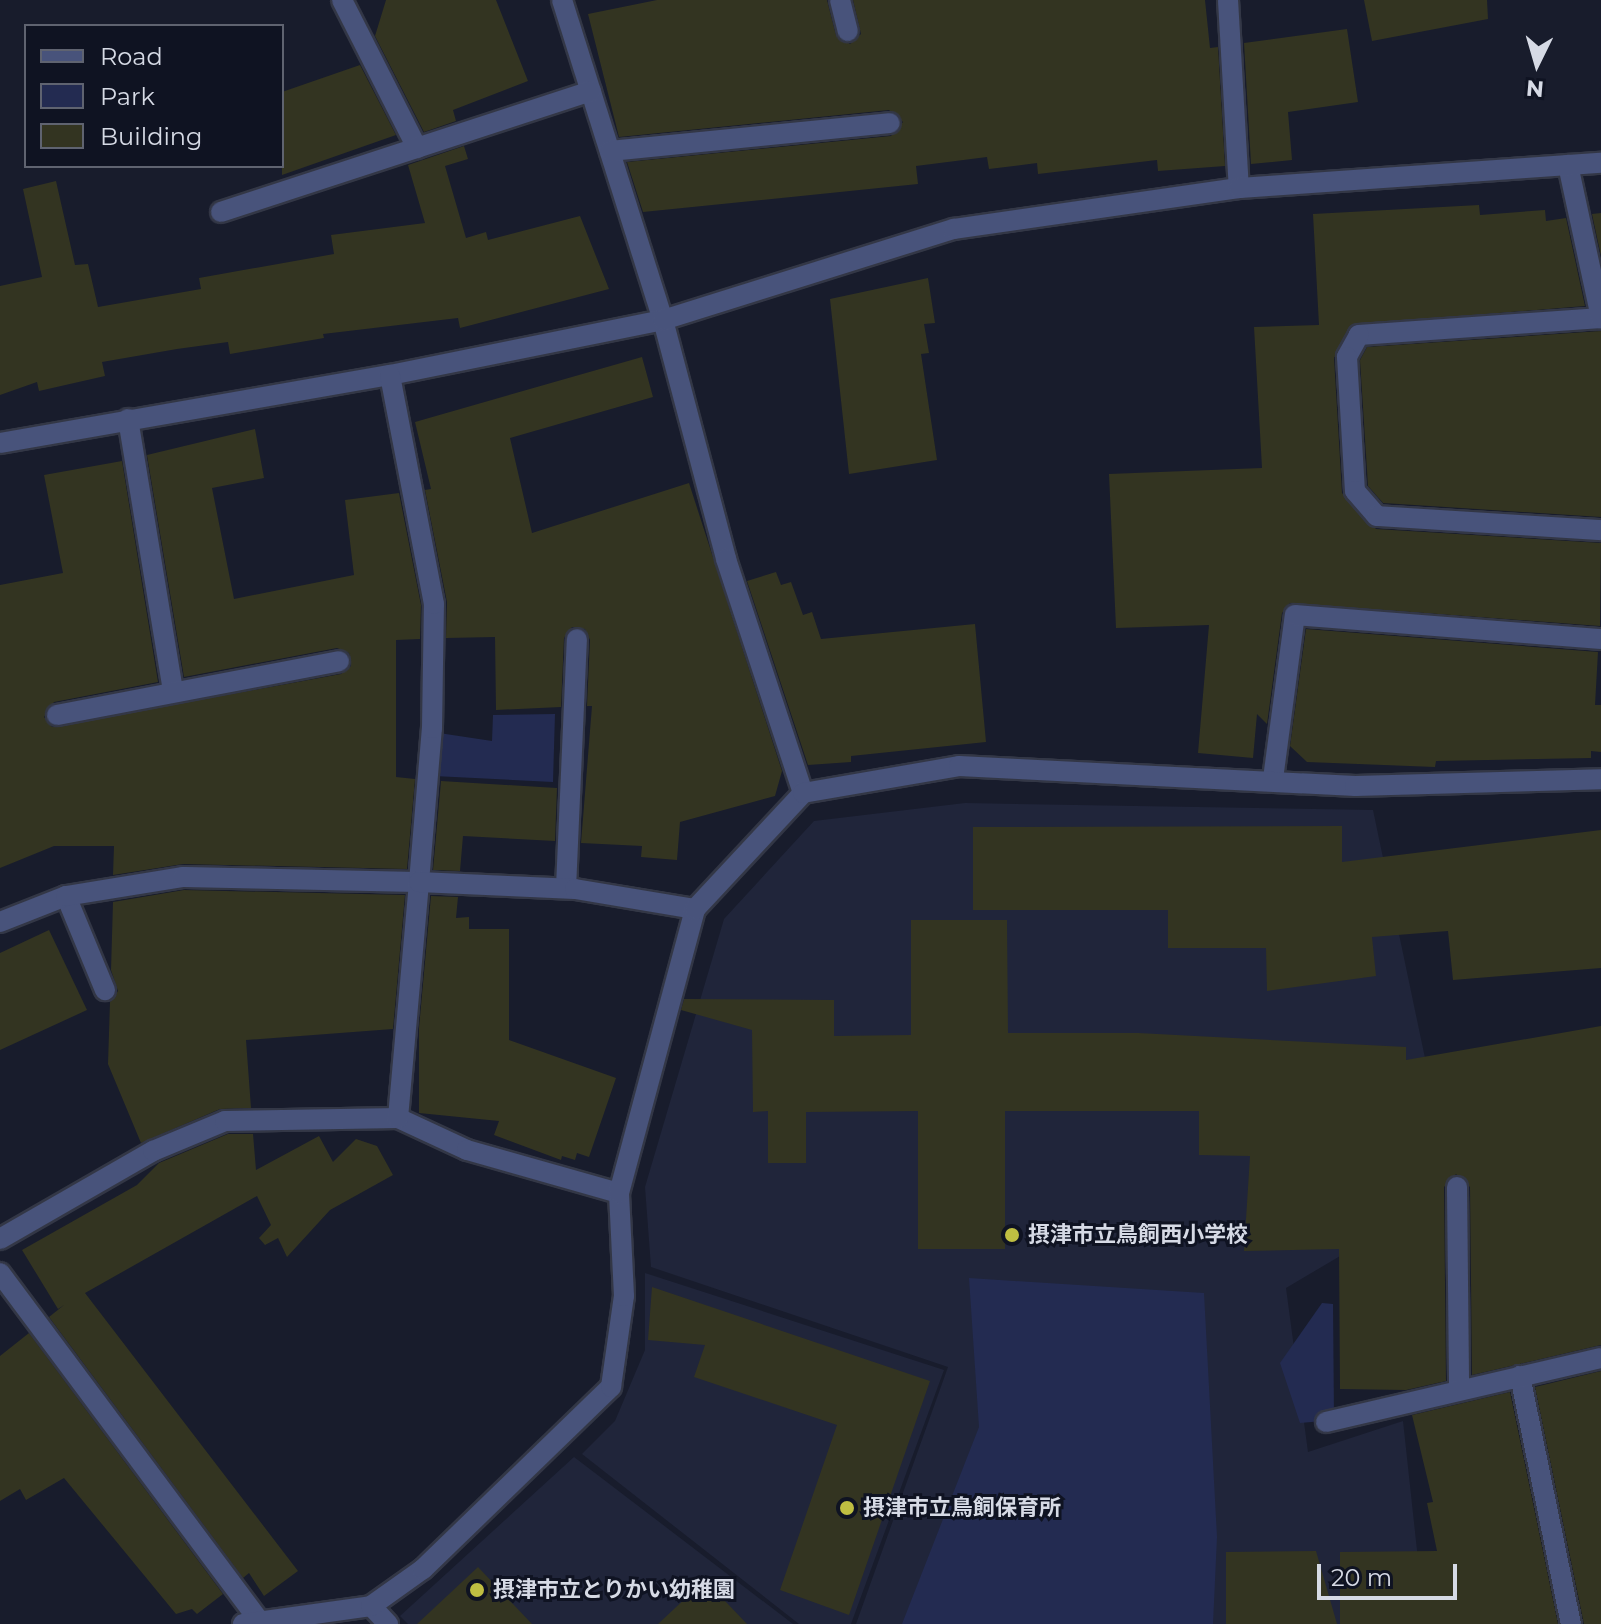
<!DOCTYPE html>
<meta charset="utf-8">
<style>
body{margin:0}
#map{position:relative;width:1601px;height:1624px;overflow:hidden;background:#181c2c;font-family:Montserrat,"Noto Sans JP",sans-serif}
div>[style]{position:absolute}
.built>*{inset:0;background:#20253a}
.green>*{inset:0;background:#232b51}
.building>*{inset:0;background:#333421}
.roads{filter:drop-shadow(2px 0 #333746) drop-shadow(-2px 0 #333746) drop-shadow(0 2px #333746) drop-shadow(0 -2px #333746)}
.service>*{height:20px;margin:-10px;padding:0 10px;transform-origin:10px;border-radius:10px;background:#48537b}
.minor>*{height:20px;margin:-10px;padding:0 10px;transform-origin:10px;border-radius:10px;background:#48537b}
.dots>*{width:22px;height:22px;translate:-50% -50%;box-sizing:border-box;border:4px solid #0f1322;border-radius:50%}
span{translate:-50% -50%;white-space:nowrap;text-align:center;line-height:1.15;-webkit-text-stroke:6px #0f1322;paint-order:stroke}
.poi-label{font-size:22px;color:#d6dae5;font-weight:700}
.left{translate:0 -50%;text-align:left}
.legend{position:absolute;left:24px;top:24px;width:260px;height:144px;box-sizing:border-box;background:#0f1322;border:2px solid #5f6370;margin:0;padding:10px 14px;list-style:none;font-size:24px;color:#d6dae5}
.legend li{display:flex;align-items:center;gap:16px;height:40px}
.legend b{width:40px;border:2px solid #5f6370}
.north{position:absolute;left:1497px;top:24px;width:80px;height:80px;-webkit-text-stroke:6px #0f1322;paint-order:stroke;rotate:185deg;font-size:22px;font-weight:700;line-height:32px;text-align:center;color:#d6dae5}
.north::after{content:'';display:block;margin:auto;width:28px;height:36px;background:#d6dae5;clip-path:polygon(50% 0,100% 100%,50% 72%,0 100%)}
.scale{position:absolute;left:1317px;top:1564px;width:140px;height:36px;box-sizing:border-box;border:4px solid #d6dae5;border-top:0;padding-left:10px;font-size:24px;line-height:28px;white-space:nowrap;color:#d6dae5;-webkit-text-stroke:6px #0f1322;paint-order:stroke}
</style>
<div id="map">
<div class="built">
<div style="clip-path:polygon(965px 803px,1373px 810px,1434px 1101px,1428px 1204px,1286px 1288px,1308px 1452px,1403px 1421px,1425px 1624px,856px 1624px,948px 1367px,651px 1267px,645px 1187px,724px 919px,814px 821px)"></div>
<div style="clip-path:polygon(645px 1273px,944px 1370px,851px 1624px,799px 1624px,582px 1454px,615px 1421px,645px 1350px)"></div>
<div style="clip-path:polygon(574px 1457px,793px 1624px,408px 1624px,400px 1616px)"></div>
</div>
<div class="green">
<div style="clip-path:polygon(555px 714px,553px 782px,434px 776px,439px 733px,492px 741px,493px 715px)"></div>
<div style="clip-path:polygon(969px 1278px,1204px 1293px,1217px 1537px,1213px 1624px,902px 1624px,979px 1427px)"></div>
<div style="clip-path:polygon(1322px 1303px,1333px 1304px,1334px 1420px,1300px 1423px,1280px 1363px)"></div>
</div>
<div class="building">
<div style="clip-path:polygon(386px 0,496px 0,528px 81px,453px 110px,456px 121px,424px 132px,375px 36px)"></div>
<div style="clip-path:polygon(657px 0,827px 0,836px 35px,850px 44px,861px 34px,853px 0,1205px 0,1210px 48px,1218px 47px,1225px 166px,1158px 171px,1157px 160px,1038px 174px,1037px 163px,989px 169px,987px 157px,916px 166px,918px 184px,643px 212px,627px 162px,891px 136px,903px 122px,889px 110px,619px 137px,588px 14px)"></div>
<div style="clip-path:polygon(1364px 0,1487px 0,1488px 19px,1372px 41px)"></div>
<div style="clip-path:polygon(1347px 29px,1358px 102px,1288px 112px,1292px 160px,1251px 164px,1244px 43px)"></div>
<div style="clip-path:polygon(360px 65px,396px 135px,282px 175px,282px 92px)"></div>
<div style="clip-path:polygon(464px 146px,468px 159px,445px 166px,466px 238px,486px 232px,488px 240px,580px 216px,609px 289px,460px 328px,458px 318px,323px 334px,324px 338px,230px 354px,228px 342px,177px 349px,102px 362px,105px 376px,39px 391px,37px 382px,0 395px,0 286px,42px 277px,23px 189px,56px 181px,75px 265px,88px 264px,98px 307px,201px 289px,199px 278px,334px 254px,331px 235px,425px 223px,408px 165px)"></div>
<div style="clip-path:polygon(1479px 205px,1480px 215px,1545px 210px,1546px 221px,1566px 218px,1585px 306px,1351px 325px,1334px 358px,1342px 493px,1376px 529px,1601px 543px,1600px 626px,1290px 603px,1282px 613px,1267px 724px,1257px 714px,1253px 758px,1198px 753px,1209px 625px,1116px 628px,1109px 474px,1262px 468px,1254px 327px,1319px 325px,1313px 214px)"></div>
<div style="clip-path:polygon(1601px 213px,1601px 256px,1592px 214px)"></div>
<div style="clip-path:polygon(928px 278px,935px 323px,924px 324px,929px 353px,921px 354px,937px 460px,849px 474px,830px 299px)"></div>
<div style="clip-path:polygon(1601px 331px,1601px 517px,1383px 503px,1368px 486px,1360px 360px,1367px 347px)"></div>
<div style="clip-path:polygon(642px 357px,653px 397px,510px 438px,532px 533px,689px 483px,782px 771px,775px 796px,680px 822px,677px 860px,641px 857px,642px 846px,581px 843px,592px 706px,587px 706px,590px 640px,585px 629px,572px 627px,564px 638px,561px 707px,496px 710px,495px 637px,446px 638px,447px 602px,425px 490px,431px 489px,415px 422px)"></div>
<div style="clip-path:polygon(255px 429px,264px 478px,212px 488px,234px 599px,354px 575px,345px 500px,399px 493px,421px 605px,420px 639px,396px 640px,396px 777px,415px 779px,407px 869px,183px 864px,113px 875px,114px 846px,54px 846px,0 868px,0 585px,63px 573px,44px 475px,122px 461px,158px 682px,54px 702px,44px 717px,52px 727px,341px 674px,351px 666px,349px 653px,337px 648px,184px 677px,147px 455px)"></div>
<div style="clip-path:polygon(776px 572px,781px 585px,791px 582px,803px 615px,812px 612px,821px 639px,975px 624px,986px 742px,851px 756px,851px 762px,808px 765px,747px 581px)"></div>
<div style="clip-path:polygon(1306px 629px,1598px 652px,1595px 705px,1601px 705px,1601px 752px,1591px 751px,1591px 758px,1436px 761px,1435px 767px,1307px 762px,1290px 746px)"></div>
<div style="clip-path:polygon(441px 781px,557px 788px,555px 841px,463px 836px,460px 871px,433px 870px)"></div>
<div style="clip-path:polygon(1342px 826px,1342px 862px,1601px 830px,1601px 968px,1453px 980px,1448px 931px,1372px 937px,1376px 976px,1267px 991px,1266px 948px,1168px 948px,1168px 910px,973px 910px,973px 827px)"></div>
<div style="clip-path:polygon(184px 890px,405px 895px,393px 1029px,246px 1040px,251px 1108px,220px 1109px,141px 1143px,108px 1064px,110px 1002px,118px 991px,111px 970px,113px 902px)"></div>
<div style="clip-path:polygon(431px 896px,458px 897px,456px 918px,469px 917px,469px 929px,509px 929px,509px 1040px,616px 1078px,589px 1157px,577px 1153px,575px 1160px,562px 1156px,561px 1160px,494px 1135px,499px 1121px,419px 1113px,419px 1028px)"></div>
<div style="clip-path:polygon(911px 920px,1007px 920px,1008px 1033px,1138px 1033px,1406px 1047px,1406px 1060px,1601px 1026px,1601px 1345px,1472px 1375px,1470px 1187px,1456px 1174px,1444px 1187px,1446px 1381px,1406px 1390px,1340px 1389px,1339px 1249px,1244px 1251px,1250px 1156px,1199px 1155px,1199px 1111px,1005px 1111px,1005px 1249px,918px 1249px,918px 1111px,806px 1112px,806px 1163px,768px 1163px,768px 1111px,753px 1112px,752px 1030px,681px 1010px,684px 999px,834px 1000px,834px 1036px,911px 1035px)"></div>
<div style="clip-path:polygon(49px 930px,87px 1010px,0 1050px,0 953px)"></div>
<div style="clip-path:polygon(228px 1134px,253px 1134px,256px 1170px,319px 1136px,333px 1162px,356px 1139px,377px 1146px,393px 1175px,330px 1210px,287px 1257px,278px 1238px,265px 1245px,259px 1238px,271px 1225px,257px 1196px,85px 1293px,298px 1571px,264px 1596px,249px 1573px,243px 1578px,49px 1317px,64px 1305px,58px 1309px,22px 1250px,137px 1185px,159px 1163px)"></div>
<div style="clip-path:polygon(652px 1287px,930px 1381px,849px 1615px,780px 1590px,837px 1425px,694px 1377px,705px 1345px,648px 1340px)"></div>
<div style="clip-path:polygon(29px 1333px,223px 1594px,197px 1614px,192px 1609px,176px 1614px,64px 1478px,26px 1500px,20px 1489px,0 1501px,0 1356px)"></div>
<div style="clip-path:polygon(1601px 1371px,1601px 1624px,1584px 1624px,1535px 1387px)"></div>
<div style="clip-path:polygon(1510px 1392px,1558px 1624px,1340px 1624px,1340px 1552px,1437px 1551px,1427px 1503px,1433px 1502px,1412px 1415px)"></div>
<div style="clip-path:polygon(1316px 1551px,1337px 1624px,1226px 1624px,1226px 1552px)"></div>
<div style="clip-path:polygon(478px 1567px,532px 1624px,417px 1624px)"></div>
<div style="clip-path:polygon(705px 1580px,747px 1624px,658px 1624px)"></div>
</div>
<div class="roads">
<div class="service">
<div style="left:1228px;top:0;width:188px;rotate:86.7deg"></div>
<div style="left:1601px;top:318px;width:243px;rotate:176deg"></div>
<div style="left:1359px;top:335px;width:25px;rotate:119deg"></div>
<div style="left:1347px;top:357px;width:134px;rotate:86.6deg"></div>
<div style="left:1355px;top:491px;width:33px;rotate:49deg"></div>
<div style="left:1377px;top:516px;width:224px;rotate:3.6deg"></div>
<div style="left:566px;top:888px;width:249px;rotate:-87.5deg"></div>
<div style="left:66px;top:896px;width:102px;rotate:67.5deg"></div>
</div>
<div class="minor">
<div style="left:342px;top:0;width:166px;rotate:63.1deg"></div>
<div style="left:562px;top:0;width:336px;rotate:72.5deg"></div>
<div style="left:663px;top:320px;width:247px;rotate:75.2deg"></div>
<div style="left:726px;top:559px;width:246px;rotate:71.8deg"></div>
<div style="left:840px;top:0;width:32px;rotate:76deg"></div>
<div style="left:610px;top:151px;width:281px;rotate:-5.7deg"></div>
<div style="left:1568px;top:165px;width:157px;rotate:77.8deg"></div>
<div style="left:221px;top:212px;width:389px;rotate:-18.1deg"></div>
<div style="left:128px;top:419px;width:276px;rotate:80.6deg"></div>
<div style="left:0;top:443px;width:396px;rotate:-9.9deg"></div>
<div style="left:390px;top:375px;width:278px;rotate:-11.4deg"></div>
<div style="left:663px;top:320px;width:305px;rotate:-17.4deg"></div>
<div style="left:954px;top:229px;width:288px;rotate:-8.2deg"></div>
<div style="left:1239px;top:188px;width:363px;rotate:-4deg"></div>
<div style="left:57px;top:715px;width:287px;rotate:-10.8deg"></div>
<div style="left:1273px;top:779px;width:165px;rotate:-82.4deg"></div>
<div style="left:1295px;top:615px;width:307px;rotate:4.5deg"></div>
<div style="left:0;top:922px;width:71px;rotate:-21.5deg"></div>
<div style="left:66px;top:896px;width:119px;rotate:-9.2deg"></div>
<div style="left:183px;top:877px;width:236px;rotate:1.2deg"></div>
<div style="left:419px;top:882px;width:155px;rotate:-85.2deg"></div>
<div style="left:432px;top:728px;width:124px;rotate:-89.1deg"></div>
<div style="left:434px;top:604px;width:233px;rotate:-100.9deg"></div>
<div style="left:398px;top:1118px;width:76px;rotate:24.9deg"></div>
<div style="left:467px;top:1150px;width:158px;rotate:15.8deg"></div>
<div style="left:1457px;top:1187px;width:202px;rotate:89.4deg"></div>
<div style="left:0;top:1239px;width:177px;rotate:-29.9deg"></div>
<div style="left:153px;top:1151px;width:78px;rotate:-22.6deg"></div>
<div style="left:225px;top:1121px;width:173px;rotate:-1deg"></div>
<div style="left:398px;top:1118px;width:237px;rotate:-84.9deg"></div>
<div style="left:419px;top:882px;width:156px;rotate:2.6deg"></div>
<div style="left:575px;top:889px;width:122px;rotate:9.5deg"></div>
<div style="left:0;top:1273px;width:435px;rotate:53.3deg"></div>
<div style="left:1520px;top:1376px;width:253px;rotate:78.4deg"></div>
<div style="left:1326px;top:1422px;width:282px;rotate:-13.1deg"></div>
<div style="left:243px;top:1624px;width:129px;rotate:-8deg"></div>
<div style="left:388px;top:1624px;width:25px;rotate:-133deg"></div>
<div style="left:371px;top:1606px;width:64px;rotate:-35.4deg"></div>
<div style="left:423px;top:1569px;width:262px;rotate:-44.1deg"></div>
<div style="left:611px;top:1387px;width:92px;rotate:-81.9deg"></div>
<div style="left:624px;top:1296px;width:103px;rotate:-92.8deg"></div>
<div style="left:619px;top:1193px;width:294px;rotate:-75deg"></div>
<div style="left:695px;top:909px;width:158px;rotate:-47deg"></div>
<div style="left:803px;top:793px;width:158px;rotate:-9.8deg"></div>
<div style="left:959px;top:766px;width:397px;rotate:2.9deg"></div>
<div style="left:1355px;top:786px;width:246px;rotate:-1.6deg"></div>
</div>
</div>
<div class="dots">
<div style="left:1012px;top:1235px;background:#bfbe42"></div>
<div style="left:847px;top:1508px;background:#bfbe42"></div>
<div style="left:477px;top:1590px;background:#bfbe42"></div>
</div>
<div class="poi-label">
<span class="left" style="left:1028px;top:1235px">摂津市立鳥飼西小学校</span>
<span class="left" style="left:863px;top:1508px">摂津市立鳥飼保育所</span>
<span class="left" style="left:493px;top:1590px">摂津市立とりかい幼稚園</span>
</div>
<ul class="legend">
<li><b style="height:10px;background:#48537b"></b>Road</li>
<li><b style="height:22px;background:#232b51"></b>Park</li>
<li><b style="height:22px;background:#333421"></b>Building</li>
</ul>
<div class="north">N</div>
<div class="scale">20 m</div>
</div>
